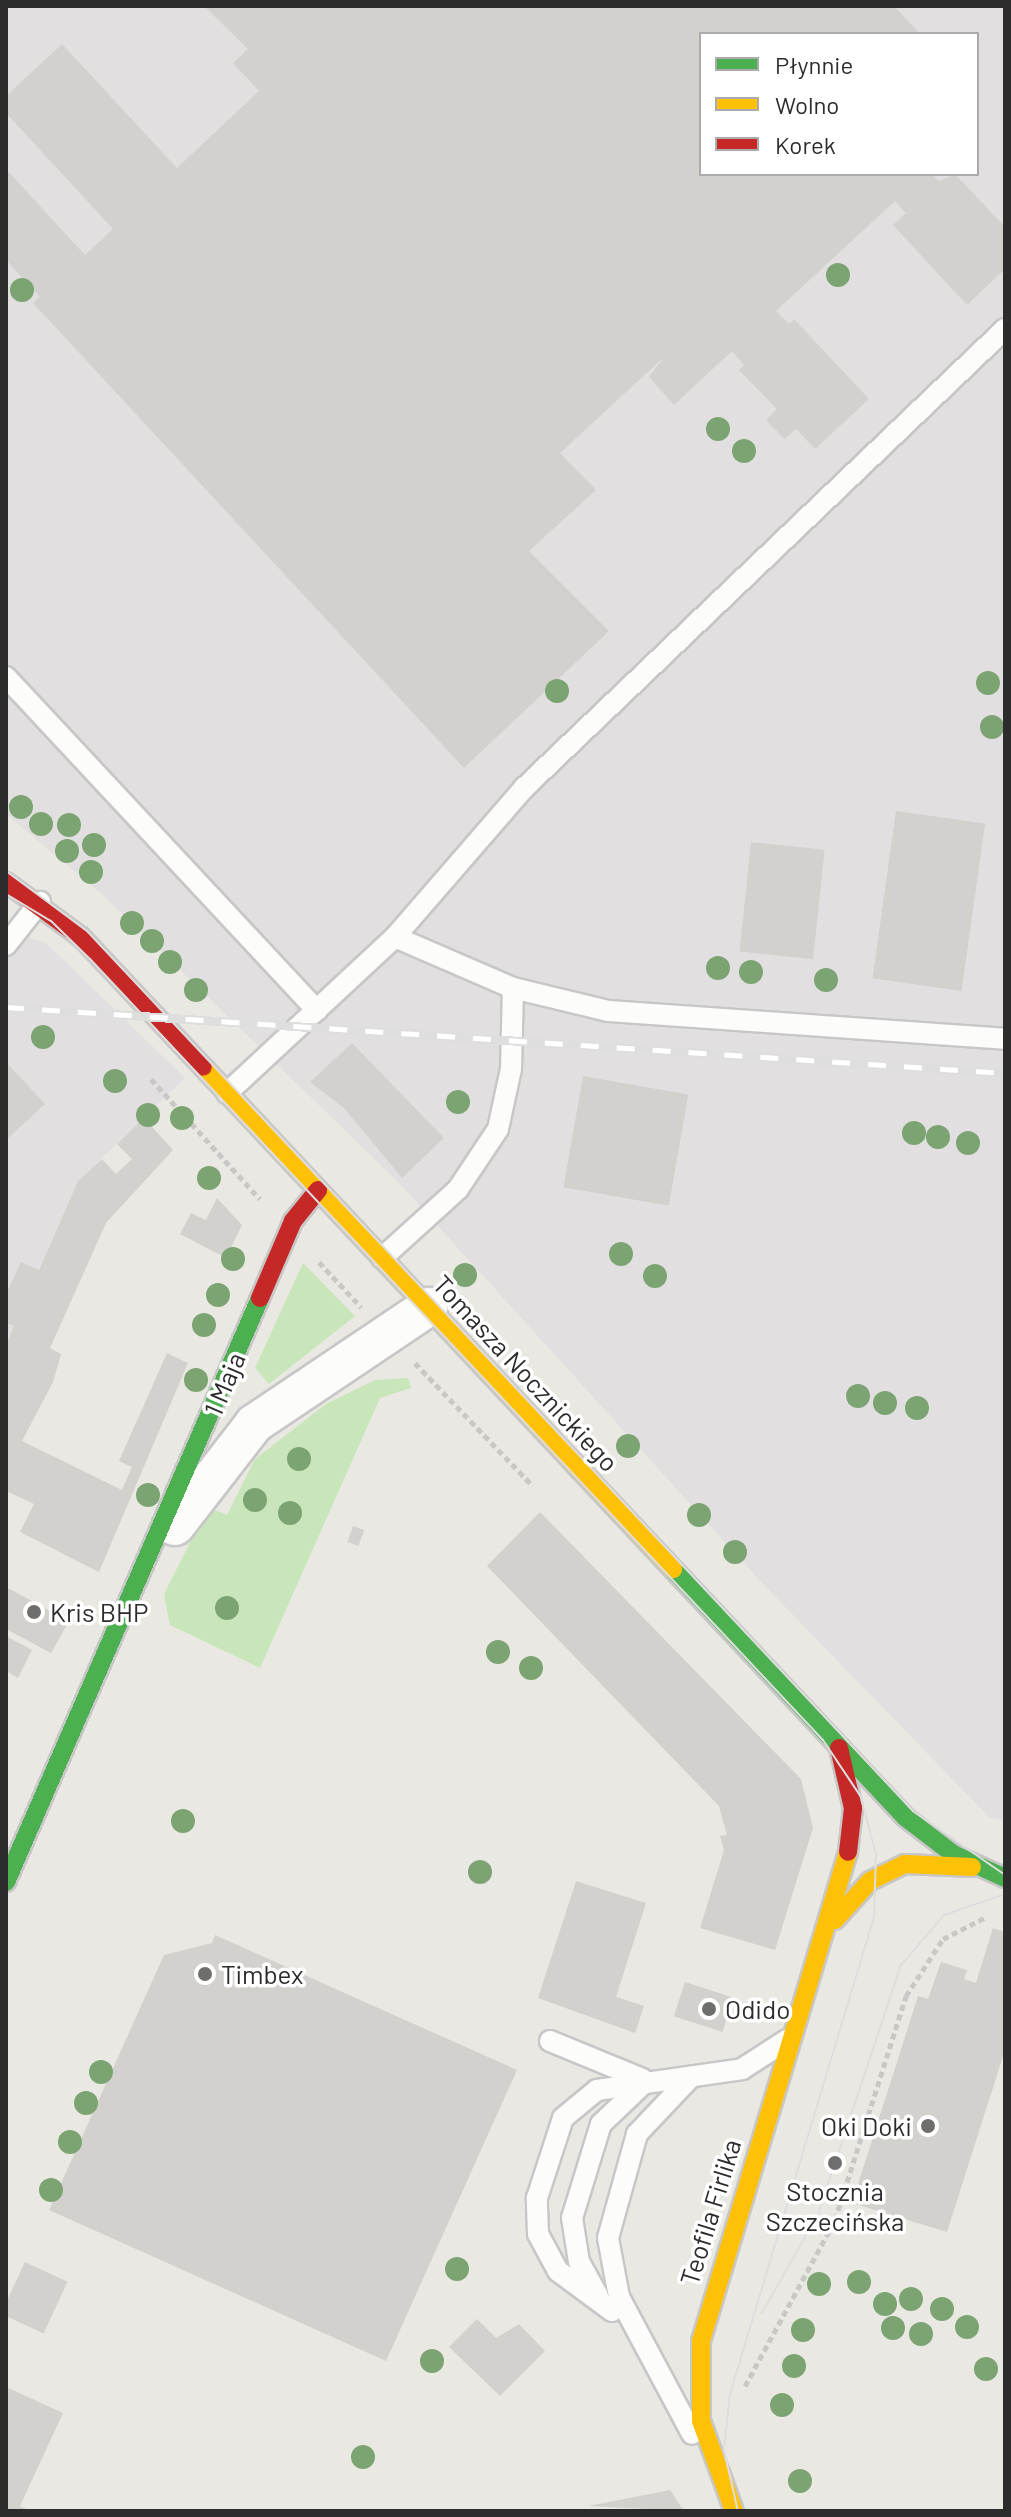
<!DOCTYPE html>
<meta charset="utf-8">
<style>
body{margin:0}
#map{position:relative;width:1011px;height:2517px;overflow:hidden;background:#eae8e2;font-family:Barlow,sans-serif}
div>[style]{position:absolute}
.industrial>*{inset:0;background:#e2dfe1}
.green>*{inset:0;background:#c8e6ba}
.building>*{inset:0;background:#d3d1cd;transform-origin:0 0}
.path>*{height:5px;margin-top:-2.5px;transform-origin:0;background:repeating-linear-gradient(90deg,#c8c8c7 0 6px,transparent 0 10px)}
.roads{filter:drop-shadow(2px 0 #c8c7c7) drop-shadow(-2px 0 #c8c7c7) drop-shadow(0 2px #c8c7c7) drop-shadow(0 -2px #c8c7c7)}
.lane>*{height:20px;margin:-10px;padding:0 10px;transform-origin:10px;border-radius:10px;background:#fcfcfb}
.street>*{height:38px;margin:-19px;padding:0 19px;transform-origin:19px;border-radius:19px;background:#fcfcfb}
.fast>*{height:18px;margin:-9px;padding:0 9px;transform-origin:9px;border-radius:9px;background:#4caf50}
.slow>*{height:18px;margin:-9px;padding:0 9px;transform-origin:9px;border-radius:9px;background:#ffc107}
.jam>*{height:18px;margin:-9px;padding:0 9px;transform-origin:9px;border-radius:9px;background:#c62828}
.tram>*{height:2px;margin:-1px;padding:0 1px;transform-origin:1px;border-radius:1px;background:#dededf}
.rail>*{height:9px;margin-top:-4.5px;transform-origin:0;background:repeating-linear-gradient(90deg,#fff 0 18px,#dededf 0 36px);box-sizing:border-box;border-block:2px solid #dededf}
.trees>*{width:24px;height:24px;margin:-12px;border-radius:50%;background:#7ca473}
.dots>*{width:22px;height:22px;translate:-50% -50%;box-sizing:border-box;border:4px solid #fff;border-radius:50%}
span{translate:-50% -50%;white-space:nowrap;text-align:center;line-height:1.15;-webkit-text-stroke:7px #fff;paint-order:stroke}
.street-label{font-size:26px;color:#2c2c2c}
.poi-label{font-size:26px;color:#2c2c2c}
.left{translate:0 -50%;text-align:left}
.right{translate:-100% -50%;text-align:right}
.frame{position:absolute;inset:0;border:8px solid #2c2c2c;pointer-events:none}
.legend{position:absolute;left:699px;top:32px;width:280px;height:144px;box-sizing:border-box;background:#fff;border:2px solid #ababab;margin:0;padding:10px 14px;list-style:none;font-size:24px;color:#2c2c2c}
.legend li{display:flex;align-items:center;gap:16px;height:40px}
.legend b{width:40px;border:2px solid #ababab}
</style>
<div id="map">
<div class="industrial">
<div style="clip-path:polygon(evenodd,6px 6px,1005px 6px,1005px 1821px,989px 1817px,763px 1584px,397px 1181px,104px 896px,6px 814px,6px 6px,701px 34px,977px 34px,977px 174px,701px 174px,701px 34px)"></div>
<div style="clip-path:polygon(6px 929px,46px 943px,185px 1078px,78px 1181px,6px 1344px)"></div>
</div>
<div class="green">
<div style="clip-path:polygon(303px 1263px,355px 1316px,269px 1384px,255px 1368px)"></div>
<div style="clip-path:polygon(408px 1378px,411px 1388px,380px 1398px,260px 1668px,170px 1625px,164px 1594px,208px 1507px,227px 1515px,255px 1459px,326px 1404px,375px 1380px)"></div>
</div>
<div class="building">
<div style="clip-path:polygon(204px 6px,894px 6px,920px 34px,701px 34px,701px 174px,932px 174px,939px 181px,955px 174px,1005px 227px,1005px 269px,967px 305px,893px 225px,906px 213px,895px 201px,776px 311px,789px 324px,794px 319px,869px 399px,815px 449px,796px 429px,785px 439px,766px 420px,777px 409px,739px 370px,744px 365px,732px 351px,674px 405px,649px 377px,664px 357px,560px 453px,596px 490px,529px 551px,609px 631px,464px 768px,33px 303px,40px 297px,6px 260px,6px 169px,85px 255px,113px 229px,6px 113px,6px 96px,62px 44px,177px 168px,259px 91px,233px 63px,248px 49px)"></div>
<div style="left:896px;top:811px;width:90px;height:169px;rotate:8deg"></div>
<div style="left:751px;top:842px;width:74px;height:110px;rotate:6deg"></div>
<div style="clip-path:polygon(352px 1043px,444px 1138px,402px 1178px,344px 1108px,310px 1082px)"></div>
<div style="clip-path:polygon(6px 1062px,45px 1104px,6px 1140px)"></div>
<div style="left:583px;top:1076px;width:107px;height:113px;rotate:10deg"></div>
<div style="clip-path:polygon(144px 1118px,173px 1150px,106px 1223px,50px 1348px,61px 1354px,53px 1382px,22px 1441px,122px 1490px,132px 1467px,119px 1461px,167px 1353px,188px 1363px,99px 1572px,20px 1532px,34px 1504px,6px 1491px,6px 1345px,14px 1326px,6px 1323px,6px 1294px,21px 1262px,39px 1270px,78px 1181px,102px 1159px,116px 1174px,132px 1159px,117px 1144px)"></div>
<div style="clip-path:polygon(217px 1198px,242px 1225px,226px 1258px,180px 1234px,191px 1213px,206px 1220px)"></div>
<div style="clip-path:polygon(540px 1512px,801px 1779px,813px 1828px,775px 1950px,700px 1928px,724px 1850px,720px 1836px,727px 1835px,719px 1806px,487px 1566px)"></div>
<div style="left:353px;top:1526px;width:12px;height:17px;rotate:20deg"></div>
<div style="clip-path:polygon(6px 1587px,69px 1621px,51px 1653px,6px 1629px)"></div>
<div style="clip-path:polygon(6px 1636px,32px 1650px,18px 1678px,6px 1671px)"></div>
<div style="clip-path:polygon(576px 1881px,646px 1903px,616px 1997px,644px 2006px,635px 2033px,538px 1998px)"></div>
<div style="clip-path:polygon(993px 1928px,1005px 1932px,1005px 2050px,947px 2232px,852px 2203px,918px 1996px,928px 1999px,941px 1962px,967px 1970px,964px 1979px,976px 1983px)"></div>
<div style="clip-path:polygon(215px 1935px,517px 2070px,386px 2361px,49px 2210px,164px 1955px,212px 1943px)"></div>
<div style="left:685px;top:1982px;width:51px;height:36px;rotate:18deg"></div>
<div style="left:25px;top:2262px;width:47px;height:57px;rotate:25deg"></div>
<div style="clip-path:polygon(477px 2319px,496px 2338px,519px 2324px,545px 2351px,500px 2396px,449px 2347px)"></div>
<div style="clip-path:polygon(6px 2387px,63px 2413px,20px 2506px,30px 2511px,6px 2511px)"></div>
<div style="clip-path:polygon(670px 2490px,684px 2511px,588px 2506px)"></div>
</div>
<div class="path">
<div style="left:151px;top:1079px;width:162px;rotate:47.8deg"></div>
<div style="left:319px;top:1262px;width:62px;rotate:47deg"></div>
<div style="left:415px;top:1363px;width:170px;rotate:46.2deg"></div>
<div style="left:745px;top:2386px;width:189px;rotate:-61.5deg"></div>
<div style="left:835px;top:2220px;width:235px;rotate:-72.4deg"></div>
<div style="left:906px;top:1996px;width:68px;rotate:-57deg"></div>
<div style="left:943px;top:1939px;width:48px;rotate:-27.1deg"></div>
</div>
<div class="roads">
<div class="lane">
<div style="left:6px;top:677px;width:456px;rotate:47deg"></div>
<div style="left:395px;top:937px;width:129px;rotate:23.4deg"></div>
<div style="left:513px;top:988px;width:98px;rotate:13.6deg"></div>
<div style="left:608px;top:1011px;width:398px;rotate:4deg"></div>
<div style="left:6px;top:945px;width:55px;rotate:-51.7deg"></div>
<div style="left:227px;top:1093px;width:229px;rotate:-42.9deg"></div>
<div style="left:395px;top:937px;width:197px;rotate:-49.1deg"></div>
<div style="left:524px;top:788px;width:665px;rotate:-43.66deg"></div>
<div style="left:382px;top:1258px;width:103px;rotate:-42.2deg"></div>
<div style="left:458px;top:1189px;width:72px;rotate:-56.3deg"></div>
<div style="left:498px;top:1129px;width:61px;rotate:-77.8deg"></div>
<div style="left:511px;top:1069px;width:81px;rotate:-88.6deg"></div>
<div style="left:550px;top:2041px;width:100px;rotate:22.4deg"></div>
<div style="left:689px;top:2079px;width:76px;rotate:133.4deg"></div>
<div style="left:637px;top:2134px;width:108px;rotate:105.6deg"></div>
<div style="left:608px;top:2238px;width:60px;rotate:79.4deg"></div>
<div style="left:619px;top:2297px;width:155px;rotate:61.9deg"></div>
<div style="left:598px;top:2296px;width:39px;rotate:-119deg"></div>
<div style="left:579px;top:2262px;width:45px;rotate:-99deg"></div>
<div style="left:572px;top:2218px;width:98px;rotate:-72.9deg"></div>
<div style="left:601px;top:2124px;width:57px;rotate:-43.6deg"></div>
<div style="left:612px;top:2311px;width:67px;rotate:-143.5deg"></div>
<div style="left:558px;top:2271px;width:42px;rotate:-118.4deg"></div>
<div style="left:538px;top:2234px;width:36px;rotate:-92deg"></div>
<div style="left:537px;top:2198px;width:84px;rotate:-72deg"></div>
<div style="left:563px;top:2118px;width:44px;rotate:-39.5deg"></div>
<div style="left:597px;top:2090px;width:147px;rotate:-8.2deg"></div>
<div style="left:742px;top:2069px;width:54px;rotate:-32.8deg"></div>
</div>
<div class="street">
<div style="left:175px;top:1526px;width:129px;rotate:-52.2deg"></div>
<div style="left:254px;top:1424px;width:210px;rotate:-33.9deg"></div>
</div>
<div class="fast">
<div style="left:673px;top:1569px;width:340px;rotate:46.9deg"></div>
<div style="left:905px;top:1817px;width:61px;rotate:37.6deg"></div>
<div style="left:953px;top:1854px;width:57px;rotate:24.8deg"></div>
<div style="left:6px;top:1882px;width:637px;rotate:-66.49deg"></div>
</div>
<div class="slow">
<div style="left:203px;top:1067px;width:688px;rotate:46.89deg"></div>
<div style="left:835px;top:1920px;width:52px;rotate:-48.1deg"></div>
<div style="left:870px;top:1881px;width:39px;rotate:-26deg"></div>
<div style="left:905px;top:1864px;width:67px;rotate:2.6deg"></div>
<div style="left:734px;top:2511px;width:96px;rotate:-110.1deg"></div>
<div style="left:701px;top:2421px;width:80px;rotate:-90deg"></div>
<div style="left:701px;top:2341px;width:511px;rotate:-73.27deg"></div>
</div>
<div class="jam">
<div style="left:6px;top:882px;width:93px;rotate:36.3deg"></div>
<div style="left:81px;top:937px;width:178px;rotate:46.8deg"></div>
<div style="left:260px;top:1298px;width:84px;rotate:-66.8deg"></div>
<div style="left:293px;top:1221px;width:40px;rotate:-51deg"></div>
<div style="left:839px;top:1748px;width:62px;rotate:76.9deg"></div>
<div style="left:853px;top:1808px;width:44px;rotate:96.5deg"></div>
</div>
</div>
<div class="tram">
<div style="left:6px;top:871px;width:101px;rotate:36.5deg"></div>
<div style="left:87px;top:931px;width:1207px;rotate:46.81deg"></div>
<div style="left:913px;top:1811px;width:112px;rotate:34.8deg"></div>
<div style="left:6px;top:894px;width:52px;rotate:31deg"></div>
<div style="left:51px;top:921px;width:54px;rotate:44.3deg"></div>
<div style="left:90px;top:959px;width:1071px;rotate:46.82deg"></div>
<div style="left:823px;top:1740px;width:69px;rotate:56.3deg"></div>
<div style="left:861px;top:1797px;width:60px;rotate:75.5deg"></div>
<div style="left:876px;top:1855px;width:62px;rotate:91.8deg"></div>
<div style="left:874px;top:1917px;width:497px;rotate:106.8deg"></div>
<div style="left:730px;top:2393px;width:57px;rotate:96deg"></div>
<div style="left:724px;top:2450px;width:63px;rotate:77.1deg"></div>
<div style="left:762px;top:2313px;width:114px;rotate:-60.5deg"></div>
<div style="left:818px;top:2214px;width:262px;rotate:-71.6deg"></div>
<div style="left:901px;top:1965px;width:66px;rotate:-49.3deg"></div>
<div style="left:944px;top:1915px;width:65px;rotate:-19deg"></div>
</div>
<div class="rail">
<div style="left:6px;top:1007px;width:1001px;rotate:3.78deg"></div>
</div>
<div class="trees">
<div style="left:838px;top:275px"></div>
<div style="left:22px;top:290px"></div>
<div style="left:718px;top:429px"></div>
<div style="left:744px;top:451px"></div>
<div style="left:988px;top:683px"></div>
<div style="left:557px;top:691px"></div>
<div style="left:992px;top:727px"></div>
<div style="left:21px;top:807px"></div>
<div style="left:41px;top:824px"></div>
<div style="left:69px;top:825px"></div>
<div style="left:94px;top:845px"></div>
<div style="left:67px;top:851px"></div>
<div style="left:91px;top:872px"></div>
<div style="left:132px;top:923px"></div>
<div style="left:152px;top:941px"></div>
<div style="left:170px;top:962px"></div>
<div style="left:718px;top:968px"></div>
<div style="left:751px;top:972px"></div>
<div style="left:826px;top:980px"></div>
<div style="left:196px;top:990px"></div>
<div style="left:43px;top:1037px"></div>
<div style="left:115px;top:1081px"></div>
<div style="left:458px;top:1102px"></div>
<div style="left:148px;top:1115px"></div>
<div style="left:182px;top:1118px"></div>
<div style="left:914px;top:1133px"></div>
<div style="left:938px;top:1137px"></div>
<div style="left:968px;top:1143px"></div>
<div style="left:209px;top:1178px"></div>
<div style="left:621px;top:1254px"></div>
<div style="left:233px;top:1259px"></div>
<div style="left:465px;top:1275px"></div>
<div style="left:655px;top:1276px"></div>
<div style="left:218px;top:1295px"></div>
<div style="left:204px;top:1325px"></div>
<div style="left:196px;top:1380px"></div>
<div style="left:858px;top:1396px"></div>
<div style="left:885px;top:1403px"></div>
<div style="left:917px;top:1408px"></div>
<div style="left:628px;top:1446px"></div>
<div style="left:299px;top:1459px"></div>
<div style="left:148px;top:1495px"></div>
<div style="left:255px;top:1500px"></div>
<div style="left:290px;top:1513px"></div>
<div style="left:699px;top:1515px"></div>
<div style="left:735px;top:1552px"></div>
<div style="left:227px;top:1608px"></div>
<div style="left:498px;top:1652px"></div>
<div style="left:531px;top:1668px"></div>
<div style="left:183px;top:1821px"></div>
<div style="left:480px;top:1872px"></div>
<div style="left:101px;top:2072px"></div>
<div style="left:86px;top:2103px"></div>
<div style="left:70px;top:2142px"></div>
<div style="left:51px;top:2190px"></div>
<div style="left:457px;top:2269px"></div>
<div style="left:859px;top:2282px"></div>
<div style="left:819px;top:2284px"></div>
<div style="left:911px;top:2299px"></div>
<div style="left:885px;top:2304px"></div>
<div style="left:942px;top:2309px"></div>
<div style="left:967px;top:2327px"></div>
<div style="left:893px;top:2328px"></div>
<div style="left:803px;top:2330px"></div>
<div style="left:921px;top:2334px"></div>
<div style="left:432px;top:2361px"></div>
<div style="left:794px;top:2366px"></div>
<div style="left:986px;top:2369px"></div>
<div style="left:782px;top:2405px"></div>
<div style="left:363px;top:2457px"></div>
<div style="left:800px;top:2481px"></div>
</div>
<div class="dots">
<div style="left:34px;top:1612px;background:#6e6e6c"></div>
<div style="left:205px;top:1974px;background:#6e6e6c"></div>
<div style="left:709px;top:2009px;background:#6e6e6c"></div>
<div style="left:928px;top:2126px;background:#6e6e6c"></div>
<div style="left:835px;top:2163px;background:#6e6e6c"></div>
</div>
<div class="street-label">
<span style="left:526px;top:1373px;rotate:47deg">Tomasza Nocznickiego</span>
<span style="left:224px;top:1384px;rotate:-67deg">1 Maja</span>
<span style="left:710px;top:2212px;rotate:-73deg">Teofila Firlika</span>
</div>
<div class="poi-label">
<span class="left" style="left:50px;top:1612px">Kris BHP</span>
<span class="left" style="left:221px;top:1974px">Timbex</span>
<span class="left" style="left:725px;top:2009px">Odido</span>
<span class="right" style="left:912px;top:2126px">Oki Doki</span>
<span style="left:835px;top:2206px">Stocznia<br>Szczecińska</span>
</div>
<div class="frame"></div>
<ul class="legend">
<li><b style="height:10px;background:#4caf50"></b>Płynnie</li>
<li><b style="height:10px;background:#ffc107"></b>Wolno</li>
<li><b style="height:10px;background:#c62828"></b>Korek</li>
</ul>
</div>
